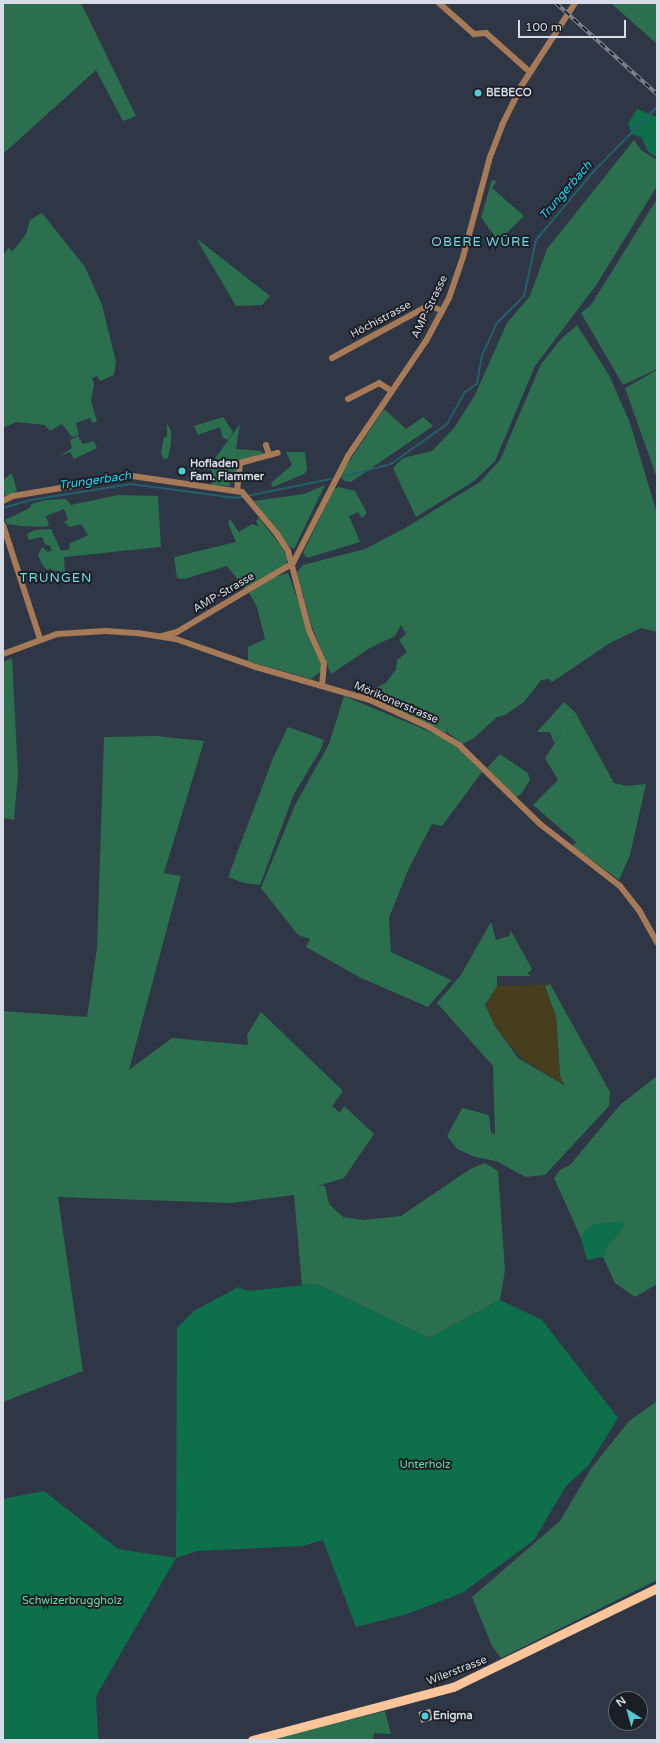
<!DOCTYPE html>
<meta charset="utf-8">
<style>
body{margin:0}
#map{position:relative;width:660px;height:1743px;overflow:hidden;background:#2f3646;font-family:"Varela Round",sans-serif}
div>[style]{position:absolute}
.green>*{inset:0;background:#2b6f4f}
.forest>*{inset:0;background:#0e704a}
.sand>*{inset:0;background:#473e1e}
.stream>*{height:2px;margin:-1px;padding:0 1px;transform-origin:1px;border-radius:1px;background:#245f6a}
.building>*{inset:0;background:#b9a899;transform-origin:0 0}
.street>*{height:6px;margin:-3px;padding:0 3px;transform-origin:3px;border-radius:3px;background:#a67a56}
.primary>*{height:9px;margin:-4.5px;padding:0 4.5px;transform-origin:4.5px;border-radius:4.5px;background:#fcc69a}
.rail>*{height:3.5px;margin-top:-1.75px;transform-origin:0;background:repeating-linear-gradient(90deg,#1b1e25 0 6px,#7f8592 0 12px);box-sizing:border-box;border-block:1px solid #7f8592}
.dots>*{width:11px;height:11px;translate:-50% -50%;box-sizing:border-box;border:2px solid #1b1e25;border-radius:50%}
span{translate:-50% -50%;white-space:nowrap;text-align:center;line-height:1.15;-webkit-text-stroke:4px #1b1e25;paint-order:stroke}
.poi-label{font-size:11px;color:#d7dbe5;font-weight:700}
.left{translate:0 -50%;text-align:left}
.street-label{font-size:11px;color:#d7dbe5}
.park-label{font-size:11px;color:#67dca3}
.water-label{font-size:12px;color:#20d4f0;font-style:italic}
.quarter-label{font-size:13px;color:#6fdbe5;letter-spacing:1px}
.frame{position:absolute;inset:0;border:4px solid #d7dbe5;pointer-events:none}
.north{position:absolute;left:608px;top:1691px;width:40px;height:40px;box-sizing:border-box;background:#1b1e25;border:1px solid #666a72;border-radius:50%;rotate:323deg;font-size:11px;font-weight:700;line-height:16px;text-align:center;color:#d7dbe5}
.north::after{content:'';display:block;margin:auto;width:14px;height:18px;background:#52cbd7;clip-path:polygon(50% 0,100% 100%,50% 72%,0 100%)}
.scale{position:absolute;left:518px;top:20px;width:108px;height:18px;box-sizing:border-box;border:2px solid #d7dbe5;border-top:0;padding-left:5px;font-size:12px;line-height:14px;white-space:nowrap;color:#d7dbe5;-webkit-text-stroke:3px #1b1e25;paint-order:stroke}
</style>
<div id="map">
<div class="green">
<div style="clip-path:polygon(3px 3px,81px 3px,136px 116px,123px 121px,96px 70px,3px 154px)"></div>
<div style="clip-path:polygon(610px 3px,657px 3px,657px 44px,613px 5px)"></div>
<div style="clip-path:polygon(634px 140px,641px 150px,657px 160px,657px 186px,597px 284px,535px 366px,495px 461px,474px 481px,416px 517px,393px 468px,403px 458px,432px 451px,454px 428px,475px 395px,507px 323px,530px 296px,547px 249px)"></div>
<div style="clip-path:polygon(492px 180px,497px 181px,492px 188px,524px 216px,498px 241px,481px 217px)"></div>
<div style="clip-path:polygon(657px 199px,657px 369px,623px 385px,581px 313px,591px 305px)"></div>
<div style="clip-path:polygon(42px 213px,85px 267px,102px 305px,116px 362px,114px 375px,100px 381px,97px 376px,92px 378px,94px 384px,91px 401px,97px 421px,93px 423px,90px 418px,76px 423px,79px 435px,72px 437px,62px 424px,50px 431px,45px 425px,16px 422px,3px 428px,3px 255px,9px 247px,12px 252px,26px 234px,30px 220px)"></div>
<div style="clip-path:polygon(196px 238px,270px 296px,262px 305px,236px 306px)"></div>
<div style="clip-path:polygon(577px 325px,609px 375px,630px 423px,657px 514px,657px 632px,641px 628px,610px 643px,552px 682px,549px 679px,541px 680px,524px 702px,505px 715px,497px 717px,474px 738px,463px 744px,447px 732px,448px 727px,446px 733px,367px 696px,371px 690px,386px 683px,396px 669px,397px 660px,407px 652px,399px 640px,406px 634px,401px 625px,395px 636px,370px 648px,331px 674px,311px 624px,297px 572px,303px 565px,365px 549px,407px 527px,480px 482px,500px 460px,541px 364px,561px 339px)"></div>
<div style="clip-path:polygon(657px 370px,657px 478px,625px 388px)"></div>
<div style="clip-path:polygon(384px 409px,406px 429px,423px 417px,433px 426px,351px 482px,345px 481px,339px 477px)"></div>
<div style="clip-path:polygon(223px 417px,233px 432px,228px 440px,223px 438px,220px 427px,198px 435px,194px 426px)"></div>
<div style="clip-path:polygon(167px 424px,171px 430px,171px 444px,168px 458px,164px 459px,161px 453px,164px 437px,167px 437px)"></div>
<div style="clip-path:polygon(240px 424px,236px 449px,261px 451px,264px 454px,236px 462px,236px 482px,230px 483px,230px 486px,212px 485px,212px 471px,207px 469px,195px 469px,192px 480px,188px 480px,190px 467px,204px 467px,213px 461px)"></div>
<div style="clip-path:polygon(78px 436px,83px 444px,94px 441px,97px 448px,74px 459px,70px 452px,58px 457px,72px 448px,70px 440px)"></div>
<div style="clip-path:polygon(286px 452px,305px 452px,307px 470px,304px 474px,273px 487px,271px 483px,292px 465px)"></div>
<div style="clip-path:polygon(12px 473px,17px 491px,5px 497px,3px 480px)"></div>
<div style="clip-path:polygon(325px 485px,294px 549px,288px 546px,254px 501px,304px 494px)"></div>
<div style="clip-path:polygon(339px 487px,355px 491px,367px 513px,362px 518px,358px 512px,349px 516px,360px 542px,307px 558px,303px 553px,334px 489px)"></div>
<div style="clip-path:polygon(118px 495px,158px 496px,161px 547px,64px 557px,65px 572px,61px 572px,46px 569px,42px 564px,38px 555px,42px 547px,48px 552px,52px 550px,50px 546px,45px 544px,42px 537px,29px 540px,27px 534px,35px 530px,51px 529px,61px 551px,70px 549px,69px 544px,88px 535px,81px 524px,70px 527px,64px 522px,68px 520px,64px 509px,46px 516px,49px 525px,45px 527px,21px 526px,7px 524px,5px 520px,30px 508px,31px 504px,46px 500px,66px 499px,71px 505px)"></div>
<div style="clip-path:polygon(259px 518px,281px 546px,288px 559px,284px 567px,246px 590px,227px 566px,184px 579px,177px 578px,174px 557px,236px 542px,228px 523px,230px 519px,239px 532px,252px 524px,259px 526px,256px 521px)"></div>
<div style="clip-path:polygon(288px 573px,323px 670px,311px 679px,248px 661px,248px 647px,265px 639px,257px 607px,249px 593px,274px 577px)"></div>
<div style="clip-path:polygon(12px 658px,18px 774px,14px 820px,3px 818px,3px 662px)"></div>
<div style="clip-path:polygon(344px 696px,438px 735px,458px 748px,482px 772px,442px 826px,432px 824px,408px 870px,389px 918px,391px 952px,451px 980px,428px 1007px,361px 978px,306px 947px,310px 939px,298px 935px,261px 888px,295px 805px,329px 744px)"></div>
<div style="clip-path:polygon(564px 702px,575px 712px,614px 783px,627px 786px,646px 784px,630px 855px,619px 880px,573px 846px,576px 842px,533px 805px,558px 780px,545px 758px,562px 732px,554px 743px,550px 732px,537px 732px)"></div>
<div style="clip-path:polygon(288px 727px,324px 740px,320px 751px,294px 794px,260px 885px,244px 883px,228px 877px,273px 758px)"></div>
<div style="clip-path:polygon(156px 736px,204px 741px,164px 873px,181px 876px,129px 1070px,172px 1038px,248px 1045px,247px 1035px,261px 1012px,343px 1091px,332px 1106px,340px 1113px,344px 1106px,374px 1134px,344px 1178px,318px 1186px,325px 1186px,329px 1204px,343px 1217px,363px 1220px,401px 1216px,470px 1169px,485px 1163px,498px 1171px,505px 1270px,500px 1300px,429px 1338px,316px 1284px,302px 1285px,294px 1195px,230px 1203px,58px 1197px,83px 1371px,3px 1402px,3px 1011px,87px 1017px,97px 948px,104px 737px)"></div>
<div style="clip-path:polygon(500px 754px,528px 773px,530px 780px,521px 794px,516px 797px,487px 768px)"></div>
<div style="clip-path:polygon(491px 922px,496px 940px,509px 936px,511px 931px,532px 969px,528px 973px,530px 976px,497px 976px,497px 986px,485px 1005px,495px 1026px,518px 1058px,564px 1085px,560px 1076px,556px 1016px,544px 986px,550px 984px,610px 1092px,609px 1106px,545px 1175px,526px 1177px,496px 1161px,475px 1157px,457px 1149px,447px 1136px,462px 1108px,489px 1115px,491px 1132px,495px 1135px,493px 1066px,437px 1003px,461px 975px)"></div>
<div style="clip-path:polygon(657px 1076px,657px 1284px,635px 1297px,615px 1283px,603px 1257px,607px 1246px,625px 1226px,586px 1230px,581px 1238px,554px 1178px,560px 1170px,570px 1165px,621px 1104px)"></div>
<div style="clip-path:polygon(657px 1401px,657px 1580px,501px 1658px,492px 1646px,472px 1597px,560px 1521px,590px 1470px,629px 1421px)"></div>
<div style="clip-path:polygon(385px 1711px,391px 1734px,374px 1733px,373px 1740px,269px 1740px)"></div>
</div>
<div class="forest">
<div style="clip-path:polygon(637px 109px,657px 117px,657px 157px,648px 152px,642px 138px,632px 134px,628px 124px)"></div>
<div style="clip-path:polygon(622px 1222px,625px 1226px,607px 1246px,603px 1257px,587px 1260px,581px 1238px,586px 1230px,597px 1223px)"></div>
<div style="clip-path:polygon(316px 1284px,429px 1338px,500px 1300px,542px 1320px,618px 1418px,588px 1466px,566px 1486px,534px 1540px,462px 1593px,407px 1614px,356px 1627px,323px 1540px,302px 1546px,197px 1551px,176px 1558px,96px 1696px,98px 1740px,3px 1740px,3px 1499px,44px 1491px,118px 1549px,176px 1558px,177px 1328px,194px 1311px,238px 1287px,247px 1291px)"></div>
</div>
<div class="sand">
<div style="clip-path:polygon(550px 984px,545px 986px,556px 1018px,560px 1076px,565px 1086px,520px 1057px,495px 1026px,486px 1006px,497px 986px)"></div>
</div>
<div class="stream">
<div style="left:342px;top:477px;width:51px;rotate:-14.9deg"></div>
<div style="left:391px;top:464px;width:69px;rotate:-35.5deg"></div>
<div style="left:447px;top:424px;width:37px;rotate:-61deg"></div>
<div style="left:465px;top:392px;width:14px;rotate:-34deg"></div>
<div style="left:477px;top:384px;width:28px;rotate:-80deg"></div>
<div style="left:482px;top:356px;width:35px;rotate:-66deg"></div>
<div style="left:496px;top:324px;width:40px;rotate:-45deg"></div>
<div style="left:524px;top:296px;width:57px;rotate:-77.9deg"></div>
<div style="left:536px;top:240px;width:90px;rotate:-50deg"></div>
<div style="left:594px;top:171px;width:90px;rotate:-45.5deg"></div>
<div style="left:3px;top:508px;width:29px;rotate:-16deg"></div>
<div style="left:31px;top:500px;width:101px;rotate:-9.1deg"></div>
<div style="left:131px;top:484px;width:106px;rotate:7.6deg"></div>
<div style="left:236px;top:498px;width:97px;rotate:-11.3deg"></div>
</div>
<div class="building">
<div style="left:430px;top:1709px;width:11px;height:12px;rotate:75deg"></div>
</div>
<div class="street">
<div style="left:439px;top:3px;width:47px;rotate:41.5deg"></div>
<div style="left:474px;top:34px;width:12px;rotate:-5deg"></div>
<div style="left:486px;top:33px;width:59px;rotate:41.6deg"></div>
<div style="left:332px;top:358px;width:105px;rotate:-28.5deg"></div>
<div style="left:424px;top:308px;width:7px;rotate:-16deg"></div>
<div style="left:431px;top:306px;width:12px;rotate:24deg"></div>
<div style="left:348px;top:399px;width:35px;rotate:-27deg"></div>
<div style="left:379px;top:383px;width:15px;rotate:32deg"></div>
<div style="left:266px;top:445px;width:10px;rotate:73deg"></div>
<div style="left:237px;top:491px;width:28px;rotate:-84deg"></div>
<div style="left:240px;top:463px;width:39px;rotate:-15deg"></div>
<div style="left:3px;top:501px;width:11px;rotate:-27deg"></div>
<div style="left:13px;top:496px;width:121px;rotate:-9.5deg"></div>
<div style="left:132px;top:476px;width:111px;rotate:8.3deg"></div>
<div style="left:242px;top:492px;width:55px;rotate:50.2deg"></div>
<div style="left:277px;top:534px;width:20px;rotate:57deg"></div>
<div style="left:288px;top:551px;width:82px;rotate:75.1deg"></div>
<div style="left:309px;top:630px;width:36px;rotate:66deg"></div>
<div style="left:324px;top:663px;width:23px;rotate:95deg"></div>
<div style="left:3px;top:525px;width:120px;rotate:72deg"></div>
<div style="left:162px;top:636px;width:16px;rotate:-15deg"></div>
<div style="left:177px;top:632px;width:135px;rotate:-30.7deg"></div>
<div style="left:293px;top:563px;width:120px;rotate:-62.8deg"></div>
<div style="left:348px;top:456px;width:139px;rotate:-55.9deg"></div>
<div style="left:426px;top:341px;width:49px;rotate:-61.9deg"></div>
<div style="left:449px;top:298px;width:43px;rotate:-71.1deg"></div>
<div style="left:463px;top:257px;width:104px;rotate:-74.9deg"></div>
<div style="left:490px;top:157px;width:34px;rotate:-69deg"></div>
<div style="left:502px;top:125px;width:45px;rotate:-63.4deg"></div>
<div style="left:522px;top:85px;width:98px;rotate:-57.1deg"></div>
<div style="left:3px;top:654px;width:58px;rotate:-20.3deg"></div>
<div style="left:57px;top:634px;width:49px;rotate:-3.5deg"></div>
<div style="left:106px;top:631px;width:32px;rotate:4deg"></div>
<div style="left:138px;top:633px;width:38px;rotate:9deg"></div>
<div style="left:176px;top:639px;width:85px;rotate:19.3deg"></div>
<div style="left:256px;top:667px;width:119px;rotate:16.1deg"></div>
<div style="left:370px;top:700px;width:65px;rotate:24.6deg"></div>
<div style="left:429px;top:727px;width:35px;rotate:31deg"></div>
<div style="left:459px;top:745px;width:113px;rotate:44.3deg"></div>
<div style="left:540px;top:824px;width:101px;rotate:37.8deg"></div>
<div style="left:620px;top:886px;width:31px;rotate:52deg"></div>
<div style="left:639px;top:910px;width:37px;rotate:61deg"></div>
</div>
<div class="primary">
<div style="left:252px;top:1740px;width:208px;rotate:-14.8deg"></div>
<div style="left:453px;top:1687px;width:227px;rotate:-25.9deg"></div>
</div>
<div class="rail">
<div style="left:514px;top:3px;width:1px;rotate:90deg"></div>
<div style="left:556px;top:3px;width:136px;rotate:42deg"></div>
</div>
<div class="dots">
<div style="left:478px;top:93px;background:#52cbd7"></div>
<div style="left:182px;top:471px;background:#52cbd7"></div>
<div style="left:425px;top:1716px;background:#52cbd7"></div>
</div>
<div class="poi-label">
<span class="left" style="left:486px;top:93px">BEBECO</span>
<span class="left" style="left:190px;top:471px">Hofladen<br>Fam. Flammer</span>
<span class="left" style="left:433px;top:1716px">Enigma</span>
</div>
<div class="street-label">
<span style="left:430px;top:307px;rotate:-64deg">AMP-Strasse</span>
<span style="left:381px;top:320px;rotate:-28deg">Höchistrasse</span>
<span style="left:224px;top:593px;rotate:-30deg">AMP-Strasse</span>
<span style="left:396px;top:703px;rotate:23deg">Mörikonerstrasse</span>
<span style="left:457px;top:1671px;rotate:-21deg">Wilerstrasse</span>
</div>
<div class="park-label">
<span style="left:425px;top:1465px">Unterholz</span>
<span style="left:72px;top:1601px">Schwizerbruggholz</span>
</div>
<div class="water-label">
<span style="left:566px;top:191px;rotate:-49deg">Trungerbach</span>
<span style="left:95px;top:481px;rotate:-8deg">Trungerbach</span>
</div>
<div class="quarter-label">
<span style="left:481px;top:242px">OBERE WÜRE</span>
<span style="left:56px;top:578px">TRUNGEN</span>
</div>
<div class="frame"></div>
<div class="north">N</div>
<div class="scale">100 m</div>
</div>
